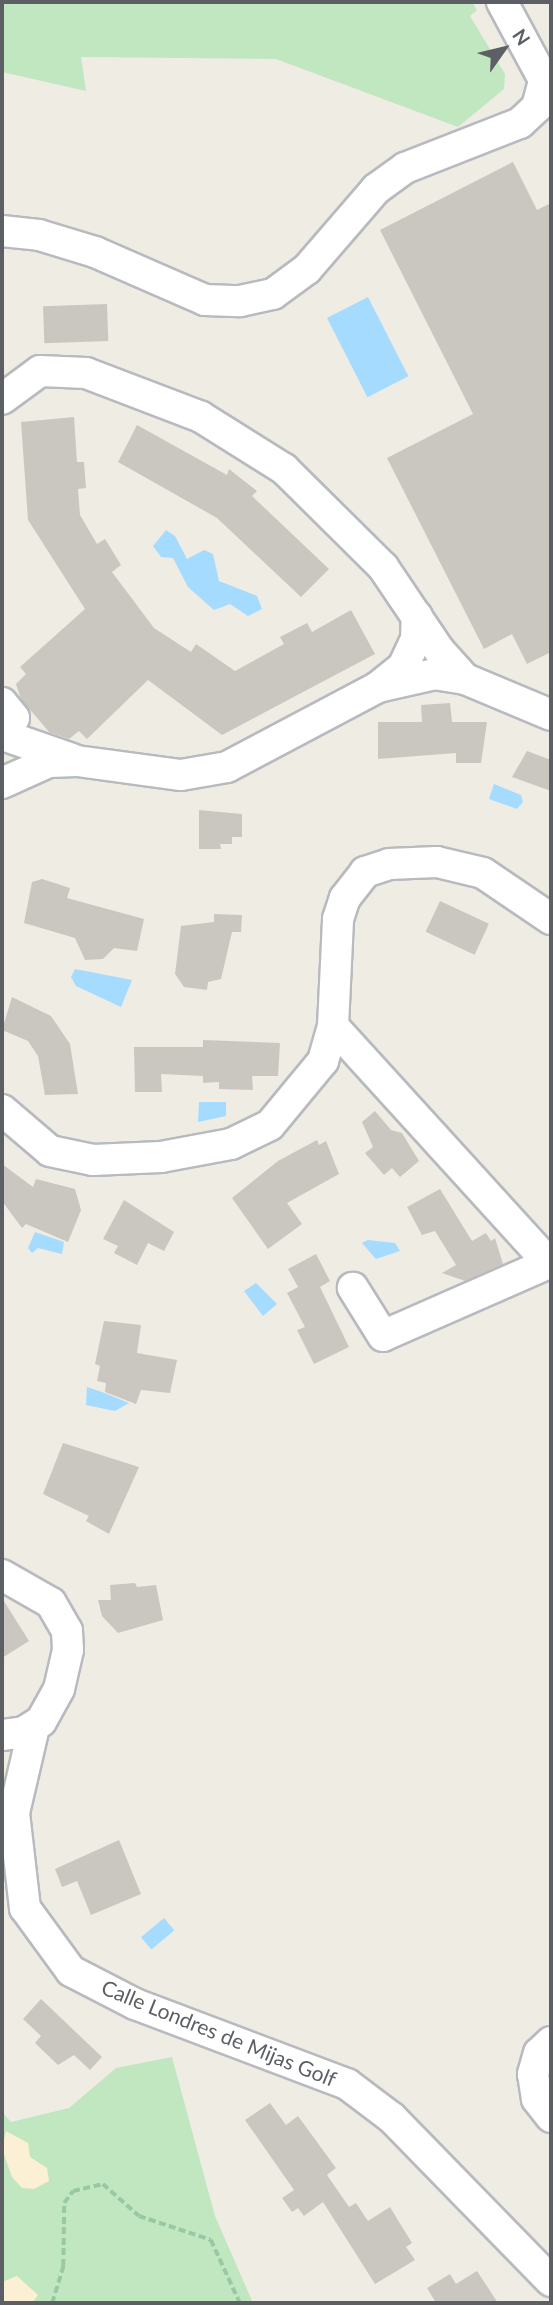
<!DOCTYPE html>
<style>
body{margin:0}
#map{position:relative;width:553px;height:2305px;overflow:hidden;background:#efece4;font-family:Lato,sans-serif}
div>[style]{position:absolute}
.green>*{inset:0;background:#c1e7c0}
.sand>*{inset:0;background:#fbf0d3}
.water>*{inset:0;background:#a4dbff;transform-origin:0 0}
.building>*{inset:0;background:#cac7c1;transform-origin:0 0}
.path>*{height:3.5px;margin-top:-1.75px;transform-origin:0;background:repeating-linear-gradient(90deg,#99c8a5 0 7px,transparent 0 10.5px)}
.roads{filter:drop-shadow(2px 0 #b7babe) drop-shadow(-2px 0 #b7babe) drop-shadow(0 2px #b7babe) drop-shadow(0 -2px #b7babe)}
.minor>*{height:30px;margin:-15px;padding:0 15px;transform-origin:15px;border-radius:15px;background:#fff}
span{translate:-50% -50%;white-space:nowrap;text-align:center;line-height:1.15;-webkit-text-stroke:6px #fff;paint-order:stroke}
.street-label{font-size:21px;color:#5c6065}
.frame{position:absolute;inset:0;border:4px solid #5c6065;pointer-events:none}
.north{position:absolute;left:469px;top:14px;width:70px;height:70px;-webkit-text-stroke:5px #fff;paint-order:stroke;rotate:56deg;font-size:19px;font-weight:700;line-height:28px;text-align:center;color:#5c6065}
.north::after{content:'';display:block;margin:auto;width:24px;height:32px;background:#5c6065;clip-path:polygon(50% 0,100% 100%,50% 72%,0 100%)}
</style>
<div id="map">
<div class="green">
<div style="clip-path:polygon(2px 2px,472px 2px,477px 10px,470px 16px,505px 74px,504px 89px,458px 127px,276px 59px,81px 57px,86px 91px,2px 72px)"></div>
<div style="clip-path:polygon(172px 2057px,215px 2216px,253px 2303px,2px 2303px,2px 2112px,11px 2122px,69px 2108px,116px 2068px)"></div>
</div>
<div class="sand">
<div style="clip-path:polygon(6px 2131px,28px 2143px,30px 2157px,47px 2168px,49px 2181px,34px 2189px,22px 2188px,12px 2177px,2px 2149px)"></div>
<div style="clip-path:polygon(17px 2276px,38px 2295px,32px 2303px,2px 2303px,2px 2282px)"></div>
</div>
<div class="water">
<div style="left:368px;top:297px;width:89px;height:46px;rotate:63deg"></div>
<div style="clip-path:polygon(166px 530px,175px 536px,187px 559px,204px 550px,213px 554px,219px 581px,257px 596px,262px 609px,248px 616px,230px 604px,214px 610px,188px 587px,173px 558px,161px 557px,153px 546px)"></div>
<div style="clip-path:polygon(494px 784px,521px 795px,523px 802px,517px 809px,489px 799px)"></div>
<div style="clip-path:polygon(75px 969px,132px 980px,121px 1007px,76px 986px,71px 977px)"></div>
<div style="clip-path:polygon(199px 1102px,226px 1102px,226px 1116px,198px 1122px)"></div>
<div style="clip-path:polygon(35px 1232px,64px 1242px,62px 1254px,38px 1248px,32px 1253px,28px 1248px)"></div>
<div style="clip-path:polygon(368px 1240px,395px 1243px,400px 1251px,376px 1259px,362px 1243px)"></div>
<div style="clip-path:polygon(256px 1283px,277px 1304px,263px 1316px,244px 1291px)"></div>
<div style="clip-path:polygon(87px 1387px,102px 1392px,129px 1403px,115px 1411px,86px 1405px)"></div>
<div style="left:164px;top:1918px;width:16px;height:30px;rotate:50deg"></div>
</div>
<div class="building">
<div style="clip-path:polygon(513px 162px,537px 210px,551px 203px,551px 652px,527px 664px,512px 634px,484px 649px,387px 458px,473px 414px,380px 230px)"></div>
<div style="left:107px;top:304px;width:37px;height:64px;rotate:88deg"></div>
<div style="clip-path:polygon(74px 417px,77px 462px,84px 462px,86px 488px,78px 489px,80px 515px,97px 544px,105px 539px,121px 565px,112px 572px,154px 628px,191px 652px,196px 644px,235px 671px,284px 644px,280px 637px,307px 623px,312px 632px,351px 610px,375px 654px,222px 735px,148px 680px,87px 739px,79px 731px,69px 739px,49px 732px,21px 699px,16px 684px,26px 674px,20px 667px,85px 609px,28px 520px,21px 422px)"></div>
<div style="clip-path:polygon(137px 425px,227px 475px,229px 469px,257px 491px,252px 496px,329px 569px,301px 597px,217px 518px,118px 462px)"></div>
<div style="clip-path:polygon(450px 703px,452px 722px,487px 722px,481px 763px,456px 763px,456px 753px,378px 759px,378px 722px,422px 722px,421px 705px)"></div>
<div style="clip-path:polygon(527px 751px,551px 760px,551px 791px,512px 777px)"></div>
<div style="clip-path:polygon(199px 810px,242px 814px,242px 837px,232px 837px,232px 844px,220px 844px,221px 849px,199px 849px)"></div>
<div style="clip-path:polygon(42px 879px,70px 888px,67px 898px,144px 919px,137px 951px,114px 948px,103px 959px,85px 960px,75px 938px,24px 923px,32px 882px)"></div>
<div style="left:440px;top:901px;width:54px;height:34px;rotate:25deg"></div>
<div style="clip-path:polygon(214px 914px,242px 915px,241px 932px,232px 932px,221px 979px,208px 982px,207px 990px,184px 987px,175px 974px,181px 926px,214px 922px)"></div>
<div style="clip-path:polygon(12px 997px,51px 1016px,70px 1044px,78px 1094px,45px 1095px,38px 1056px,28px 1041px,2px 1030px)"></div>
<div style="clip-path:polygon(203px 1040px,280px 1043px,278px 1076px,252px 1076px,253px 1090px,219px 1089px,219px 1082px,203px 1083px,203px 1076px,161px 1074px,162px 1092px,135px 1092px,134px 1047px,203px 1047px)"></div>
<div style="clip-path:polygon(375px 1111px,391px 1130px,402px 1133px,419px 1161px,400px 1177px,392px 1168px,384px 1175px,365px 1153px,373px 1147px,362px 1122px)"></div>
<div style="clip-path:polygon(317px 1140px,319px 1145px,326px 1141px,339px 1174px,287px 1203px,302px 1224px,268px 1249px,232px 1198px,278px 1161px)"></div>
<div style="clip-path:polygon(2px 1164px,33px 1187px,36px 1179px,75px 1189px,81px 1210px,68px 1242px,26px 1224px,22px 1228px,2px 1201px)"></div>
<div style="clip-path:polygon(440px 1189px,472px 1241px,486px 1233px,491px 1241px,495px 1238px,503px 1264px,465px 1281px,442px 1273px,456px 1265px,435px 1231px,422px 1235px,407px 1207px)"></div>
<div style="clip-path:polygon(124px 1200px,174px 1232px,164px 1251px,148px 1243px,137px 1265px,114px 1253px,118px 1246px,103px 1239px)"></div>
<div style="clip-path:polygon(316px 1254px,330px 1281px,320px 1287px,349px 1347px,314px 1364px,297px 1330px,305px 1327px,287px 1293px,298px 1287px,288px 1269px)"></div>
<div style="clip-path:polygon(104px 1321px,141px 1325px,137px 1353px,177px 1360px,170px 1393px,141px 1390px,136px 1404px,105px 1392px,106px 1383px,97px 1381px,100px 1366px,95px 1364px)"></div>
<div style="clip-path:polygon(63px 1443px,139px 1467px,109px 1534px,86px 1521px,89px 1516px,43px 1494px)"></div>
<div style="clip-path:polygon(135px 1583px,137px 1587px,156px 1585px,163px 1620px,118px 1633px,102px 1616px,98px 1600px,111px 1600px,110px 1585px)"></div>
<div style="clip-path:polygon(2px 1598px,29px 1641px,2px 1658px)"></div>
<div style="clip-path:polygon(119px 1840px,141px 1894px,91px 1915px,77px 1881px,62px 1887px,55px 1869px)"></div>
<div style="clip-path:polygon(41px 1999px,102px 2057px,90px 2070px,74px 2055px,58px 2065px,35px 2043px,41px 2036px,23px 2019px)"></div>
<div style="clip-path:polygon(270px 2103px,286px 2125px,298px 2116px,336px 2168px,327px 2175px,349px 2207px,356px 2203px,368px 2221px,390px 2207px,412px 2243px,406px 2247px,415px 2260px,375px 2284px,323px 2202px,304px 2216px,298px 2208px,292px 2212px,282px 2198px,294px 2190px,245px 2120px)"></div>
<div style="clip-path:polygon(477px 2271px,498px 2303px,436px 2303px,427px 2288px,450px 2274px,456px 2284px)"></div>
</div>
<div class="path">
<div style="left:52px;top:2303px;width:39px;rotate:-73deg"></div>
<div style="left:63px;top:2266px;width:63px;rotate:-89.1deg"></div>
<div style="left:64px;top:2203px;width:15px;rotate:-53deg"></div>
<div style="left:73px;top:2191px;width:31px;rotate:-13deg"></div>
<div style="left:103px;top:2184px;width:48px;rotate:41.6deg"></div>
<div style="left:139px;top:2216px;width:76px;rotate:18.4deg"></div>
<div style="left:211px;top:2240px;width:69px;rotate:65.3deg"></div>
</div>
<div class="roads">
<div class="minor">
<div style="left:2px;top:231px;width:37px;rotate:6deg"></div>
<div style="left:39px;top:235px;width:59px;rotate:16.9deg"></div>
<div style="left:95px;top:252px;width:120px;rotate:23.6deg"></div>
<div style="left:205px;top:300px;width:35px;rotate:2deg"></div>
<div style="left:240px;top:301px;width:34px;rotate:-12deg"></div>
<div style="left:273px;top:294px;width:42px;rotate:-36.3deg"></div>
<div style="left:307px;top:269px;width:106px;rotate:-49.2deg"></div>
<div style="left:376px;top:189px;width:36px;rotate:-36deg"></div>
<div style="left:405px;top:168px;width:123px;rotate:-21.4deg"></div>
<div style="left:520px;top:123px;width:23px;rotate:-43deg"></div>
<div style="left:537px;top:107px;width:28px;rotate:-75deg"></div>
<div style="left:544px;top:80px;width:89px;rotate:-118.3deg"></div>
<div style="left:2px;top:399px;width:47px;rotate:-36.4deg"></div>
<div style="left:40px;top:371px;width:46px;rotate:2.5deg"></div>
<div style="left:86px;top:373px;width:123px;rotate:20.9deg"></div>
<div style="left:201px;top:417px;width:98px;rotate:32.1deg"></div>
<div style="left:284px;top:469px;width:139px;rotate:44.7deg"></div>
<div style="left:383px;top:567px;width:100px;rotate:56deg"></div>
<div style="left:439px;top:650px;width:39px;rotate:48deg"></div>
<div style="left:465px;top:679px;width:30px;rotate:-171deg"></div>
<div style="left:435px;top:674px;width:58px;rotate:167.2deg"></div>
<div style="left:465px;top:679px;width:93px;rotate:22.7deg"></div>
<div style="left:2px;top:703px;width:19px;rotate:51deg"></div>
<div style="left:14px;top:718px;width:21px;rotate:125deg"></div>
<div style="left:3px;top:735px;width:73px;rotate:19.2deg"></div>
<div style="left:2px;top:783px;width:51px;rotate:-24.1deg"></div>
<div style="left:49px;top:762px;width:28px;rotate:-2deg"></div>
<div style="left:77px;top:761px;width:105px;rotate:7.7deg"></div>
<div style="left:181px;top:775px;width:47px;rotate:-9.9deg"></div>
<div style="left:227px;top:767px;width:171px;rotate:-27.9deg"></div>
<div style="left:378px;top:687px;width:32px;rotate:-39deg"></div>
<div style="left:403px;top:667px;width:31px;rotate:-65deg"></div>
<div style="left:416px;top:639px;width:23px;rotate:-88deg"></div>
<div style="left:333px;top:1026px;width:321px;rotate:47.7deg"></div>
<div style="left:549px;top:1263px;width:181px;rotate:156.3deg"></div>
<div style="left:383px;top:1336px;width:57px;rotate:-122deg"></div>
<div style="left:2px;top:1110px;width:63px;rotate:40.5deg"></div>
<div style="left:50px;top:1151px;width:44px;rotate:11.8deg"></div>
<div style="left:93px;top:1160px;width:68px;rotate:-2.5deg"></div>
<div style="left:161px;top:1157px;width:71px;rotate:-10.5deg"></div>
<div style="left:231px;top:1144px;width:43px;rotate:-26deg"></div>
<div style="left:270px;top:1125px;width:83px;rotate:-50.4deg"></div>
<div style="left:323px;top:1061px;width:36px;rotate:-74deg"></div>
<div style="left:333px;top:1026px;width:107px;rotate:-87.3deg"></div>
<div style="left:338px;top:919px;width:22px;rotate:-72deg"></div>
<div style="left:345px;top:898px;width:33px;rotate:-52deg"></div>
<div style="left:365px;top:872px;width:25px;rotate:-18deg"></div>
<div style="left:389px;top:864px;width:48px;rotate:-2.4deg"></div>
<div style="left:437px;top:862px;width:47px;rotate:13.4deg"></div>
<div style="left:483px;top:873px;width:82px;rotate:34.1deg"></div>
<div style="left:2px;top:1575px;width:56px;rotate:29.7deg"></div>
<div style="left:51px;top:1603px;width:32px;rotate:60deg"></div>
<div style="left:67px;top:1631px;width:19px;rotate:87deg"></div>
<div style="left:68px;top:1650px;width:40px;rotate:103deg"></div>
<div style="left:59px;top:1689px;width:37px;rotate:119deg"></div>
<div style="left:41px;top:1721px;width:20px;rotate:147deg"></div>
<div style="left:24px;top:1732px;width:22px;rotate:172deg"></div>
<div style="left:34px;top:1727px;width:88px;rotate:103.1deg"></div>
<div style="left:14px;top:1813px;width:96px;rotate:83.4deg"></div>
<div style="left:25px;top:1908px;width:78px;rotate:53.9deg"></div>
<div style="left:71px;top:1971px;width:72px;rotate:27.3deg"></div>
<div style="left:135px;top:2004px;width:227px;rotate:20.7deg"></div>
<div style="left:347px;top:2084px;width:56px;rotate:37.1deg"></div>
<div style="left:392px;top:2118px;width:228px;rotate:45.7deg"></div>
<div style="left:551px;top:2042px;width:16px;rotate:137deg"></div>
<div style="left:539px;top:2053px;width:22px;rotate:106deg"></div>
<div style="left:533px;top:2074px;width:25px;rotate:81deg"></div>
<div style="left:537px;top:2099px;width:23px;rotate:52deg"></div>
</div>
</div>
<div class="street-label">
<span style="left:219px;top:2033px;rotate:22deg">Calle Londres de Mijas Golf</span>
</div>
<div class="frame"></div>
<div class="north">N</div>
</div>
